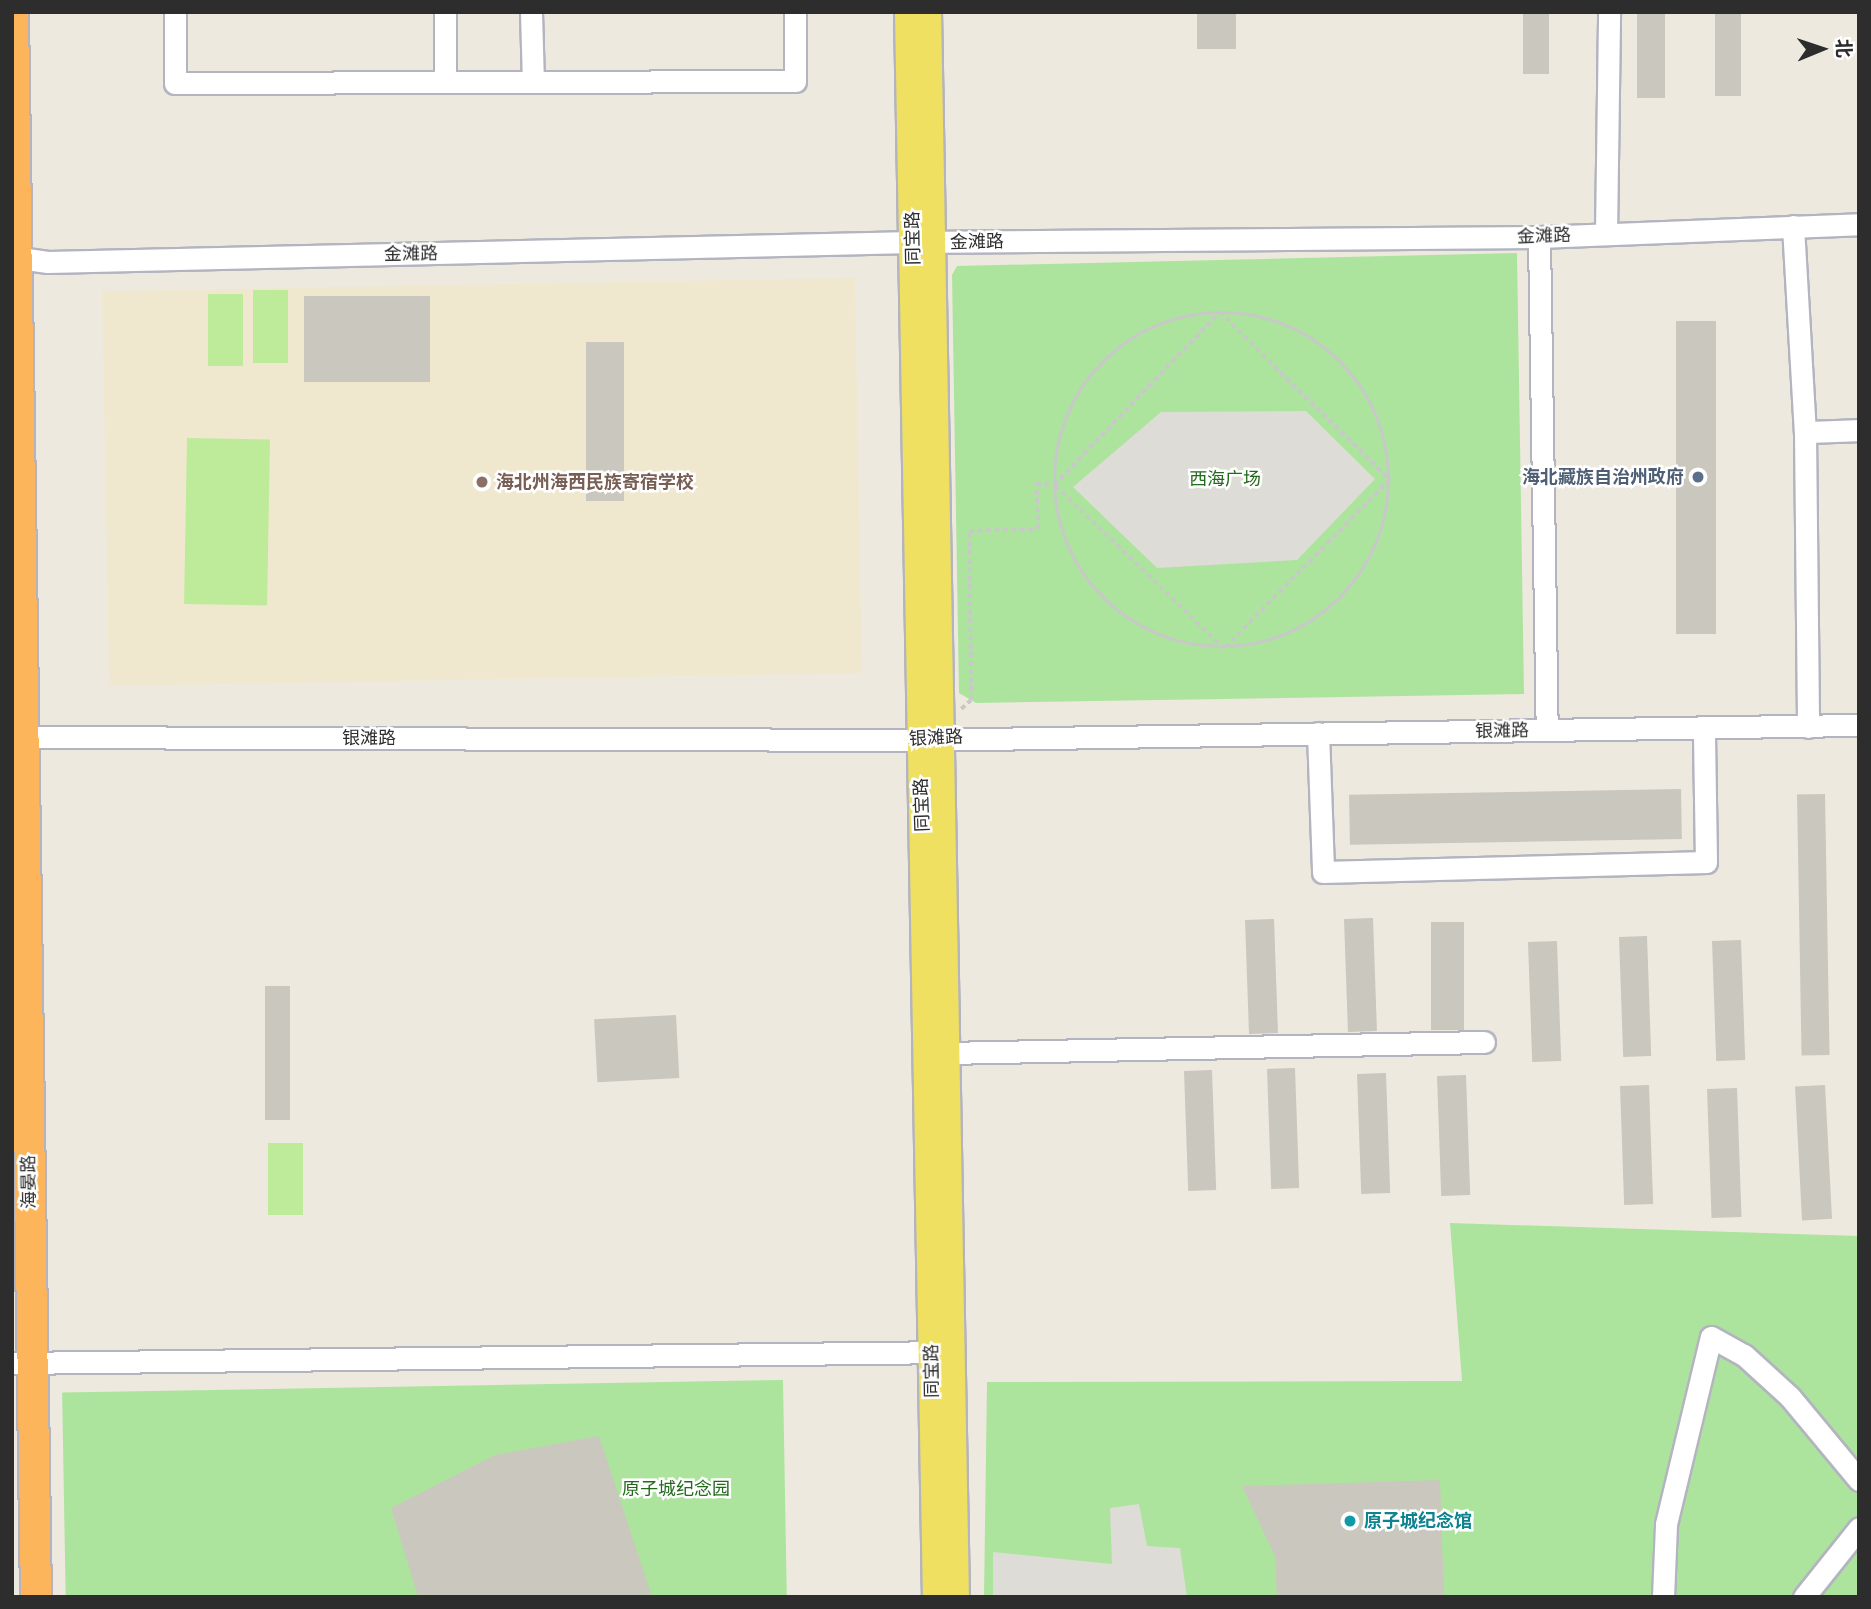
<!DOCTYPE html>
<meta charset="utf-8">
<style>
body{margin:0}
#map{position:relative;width:1871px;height:1609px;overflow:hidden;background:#eee9df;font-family:Rubik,"Noto Sans SC",sans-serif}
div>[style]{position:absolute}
.education>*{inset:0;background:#efe8cf;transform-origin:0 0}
.green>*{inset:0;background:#ace49d;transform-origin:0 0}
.pitch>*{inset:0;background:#beeb99;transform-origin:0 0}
.plaza>*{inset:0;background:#dedcd6}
.building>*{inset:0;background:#cac7be;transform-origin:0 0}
.path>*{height:3.5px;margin-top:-1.75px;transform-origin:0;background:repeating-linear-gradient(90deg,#c8c8c8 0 5px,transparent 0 8.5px)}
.path>.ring{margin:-1.75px;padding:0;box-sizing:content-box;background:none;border:3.5px solid #c8c8c8;border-radius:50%}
.roads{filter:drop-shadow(2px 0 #b3b4c0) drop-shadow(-2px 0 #b3b4c0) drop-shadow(0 2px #b3b4c0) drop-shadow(0 -2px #b3b4c0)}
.minor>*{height:21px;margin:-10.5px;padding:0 10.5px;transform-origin:10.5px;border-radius:10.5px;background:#fff}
.major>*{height:26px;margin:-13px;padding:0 13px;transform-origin:13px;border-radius:13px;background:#f0e062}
.highway>*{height:30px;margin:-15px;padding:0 15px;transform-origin:15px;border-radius:15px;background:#fdb55b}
.dots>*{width:19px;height:19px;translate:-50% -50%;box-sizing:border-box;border:4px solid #fff;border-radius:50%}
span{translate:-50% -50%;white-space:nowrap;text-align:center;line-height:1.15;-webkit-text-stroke:5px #fff;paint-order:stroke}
.street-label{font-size:18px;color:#2d2d2d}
.service-label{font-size:18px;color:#4e5e75;font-weight:700}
.right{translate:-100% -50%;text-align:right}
.park-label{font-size:18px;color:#226b1b}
.education-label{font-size:18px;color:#785e54;font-weight:700}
.left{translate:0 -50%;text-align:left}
.culture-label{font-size:18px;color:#0d838f;font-weight:700}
.frame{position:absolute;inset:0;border:14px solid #2d2d2d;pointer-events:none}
.north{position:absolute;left:1787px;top:14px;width:70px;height:70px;-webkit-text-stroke:5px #fff;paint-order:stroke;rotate:88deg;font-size:19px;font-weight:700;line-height:28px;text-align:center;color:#2d2d2d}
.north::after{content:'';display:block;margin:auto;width:24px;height:32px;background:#2d2d2d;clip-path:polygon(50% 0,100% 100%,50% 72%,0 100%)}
</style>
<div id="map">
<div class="education">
<div style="left:855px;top:278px;width:395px;height:753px;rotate:89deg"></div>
</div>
<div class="green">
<div style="clip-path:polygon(1517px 253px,1524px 694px,976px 703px,959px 693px,952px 275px,957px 266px)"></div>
<div style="clip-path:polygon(1450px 1223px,1859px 1236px,1859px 1597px,984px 1597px,987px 1382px,1462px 1381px)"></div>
<div style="left:783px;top:1380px;width:217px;height:721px;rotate:89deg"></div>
</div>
<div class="pitch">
<div style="left:288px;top:290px;width:73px;height:35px;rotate:90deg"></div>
<div style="left:208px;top:294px;width:35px;height:72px"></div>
<div style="left:187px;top:438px;width:83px;height:166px;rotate:1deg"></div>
<div style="left:268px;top:1143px;width:35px;height:72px"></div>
</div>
<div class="plaza">
<div style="clip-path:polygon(1306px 411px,1375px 479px,1297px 560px,1157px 568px,1073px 487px,1161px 412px)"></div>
<div style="clip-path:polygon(1139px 1504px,1147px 1546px,1180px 1548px,1187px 1597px,993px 1597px,993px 1552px,1112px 1564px,1110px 1508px)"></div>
</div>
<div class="building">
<div style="left:1197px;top:12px;width:39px;height:37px"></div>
<div style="left:1523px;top:12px;width:26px;height:62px"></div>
<div style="left:1637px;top:12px;width:28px;height:86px"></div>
<div style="left:1715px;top:12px;width:26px;height:84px"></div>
<div style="left:304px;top:296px;width:126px;height:86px"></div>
<div style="left:1676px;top:321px;width:40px;height:313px"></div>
<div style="left:586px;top:342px;width:38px;height:159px"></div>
<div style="left:1681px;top:789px;width:50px;height:332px;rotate:89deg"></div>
<div style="left:1825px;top:794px;width:261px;height:28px;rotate:89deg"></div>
<div style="left:1373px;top:918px;width:113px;height:29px;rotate:88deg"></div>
<div style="left:1274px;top:919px;width:114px;height:29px;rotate:88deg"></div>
<div style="left:1431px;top:922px;width:33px;height:108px"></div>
<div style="left:1647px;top:936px;width:120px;height:28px;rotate:88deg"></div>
<div style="left:1741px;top:940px;width:120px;height:29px;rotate:88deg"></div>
<div style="left:1557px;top:941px;width:120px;height:29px;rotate:88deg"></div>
<div style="left:265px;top:986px;width:25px;height:134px"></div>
<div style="left:676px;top:1015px;width:63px;height:82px;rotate:87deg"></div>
<div style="left:1295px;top:1068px;width:120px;height:28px;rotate:88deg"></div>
<div style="left:1212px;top:1070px;width:120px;height:28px;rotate:88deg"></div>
<div style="left:1386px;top:1073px;width:120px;height:29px;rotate:88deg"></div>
<div style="left:1466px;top:1075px;width:120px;height:29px;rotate:88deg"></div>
<div style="left:1649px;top:1085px;width:119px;height:29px;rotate:88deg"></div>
<div style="left:1825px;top:1085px;width:134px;height:30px;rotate:87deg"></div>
<div style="left:1737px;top:1088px;width:129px;height:30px;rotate:88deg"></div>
<div style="clip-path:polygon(599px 1436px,652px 1597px,418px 1597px,391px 1508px,495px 1455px)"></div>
<div style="clip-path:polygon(1440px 1480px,1444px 1597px,1277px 1597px,1275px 1556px,1242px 1486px)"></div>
</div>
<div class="path">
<div style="left:1220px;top:312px;width:239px;rotate:44.7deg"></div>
<div style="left:1390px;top:480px;width:237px;rotate:134.5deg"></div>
<div style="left:1224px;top:649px;width:236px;rotate:-136deg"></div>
<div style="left:1054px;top:485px;width:240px;rotate:-46.2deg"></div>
<div class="ring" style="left:1055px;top:313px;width:330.5px;height:330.5px"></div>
<div style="left:961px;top:709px;width:13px;rotate:-42deg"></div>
<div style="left:971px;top:700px;width:169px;rotate:-90.7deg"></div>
<div style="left:969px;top:531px;width:69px;rotate:-1.7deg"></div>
<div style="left:1038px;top:529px;width:45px;rotate:-92.5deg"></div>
<div style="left:1036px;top:484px;width:18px;rotate:3deg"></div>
</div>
<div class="roads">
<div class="minor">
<div style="left:175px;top:12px;width:71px;rotate:90deg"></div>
<div style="left:175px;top:83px;width:620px;rotate:-0.18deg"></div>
<div style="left:795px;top:81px;width:69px;rotate:-90deg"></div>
<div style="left:445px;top:12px;width:70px;rotate:90deg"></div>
<div style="left:531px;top:12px;width:70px;rotate:88.4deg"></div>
<div style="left:1793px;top:226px;width:206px;rotate:86.7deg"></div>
<div style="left:1805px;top:432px;width:295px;rotate:89.4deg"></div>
<div style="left:1606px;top:234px;width:222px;rotate:-89.2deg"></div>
<div style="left:1539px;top:237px;width:493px;rotate:89.1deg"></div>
<div style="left:12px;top:257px;width:36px;rotate:8deg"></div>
<div style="left:48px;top:262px;width:865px;rotate:-1.32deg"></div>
<div style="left:913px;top:242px;width:626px;rotate:-0.46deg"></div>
<div style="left:1539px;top:237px;width:320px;rotate:-2.3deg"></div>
<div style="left:1805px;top:432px;width:54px;rotate:-2.1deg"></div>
<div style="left:1318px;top:733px;width:139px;rotate:87.9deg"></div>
<div style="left:1323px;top:872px;width:383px;rotate:-1.5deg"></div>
<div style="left:1706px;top:862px;width:133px;rotate:-90.9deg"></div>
<div style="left:12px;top:737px;width:908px;rotate:0.19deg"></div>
<div style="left:920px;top:740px;width:939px;rotate:-0.92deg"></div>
<div style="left:946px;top:1053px;width:538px;rotate:-1.17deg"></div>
<div style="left:12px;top:1363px;width:934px;rotate:-0.67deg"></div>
<div style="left:1663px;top:1597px;width:73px;rotate:-87.6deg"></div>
<div style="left:1666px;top:1524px;width:192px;rotate:-76.5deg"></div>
<div style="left:1711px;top:1337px;width:38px;rotate:29deg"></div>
<div style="left:1744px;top:1355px;width:62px;rotate:42.4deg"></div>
<div style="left:1790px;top:1397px;width:108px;rotate:50.3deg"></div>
<div style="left:1804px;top:1597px;width:88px;rotate:-51.4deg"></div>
</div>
<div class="major">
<div style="left:908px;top:12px;width:1585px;rotate:88.99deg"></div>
<div style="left:928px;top:12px;width:1585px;rotate:88.99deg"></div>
</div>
<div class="highway">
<div style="left:13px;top:12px;width:1585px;rotate:89.17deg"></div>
</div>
</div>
<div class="dots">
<div style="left:1698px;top:477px;background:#5c6f8a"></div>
<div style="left:482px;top:482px;background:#8d6e63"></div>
<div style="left:1350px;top:1521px;background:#0f9aa8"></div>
</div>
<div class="street-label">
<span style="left:1544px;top:236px;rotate:-2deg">金滩路</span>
<span style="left:913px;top:238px;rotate:-91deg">同宝路</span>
<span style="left:977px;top:242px;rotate:-1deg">金滩路</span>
<span style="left:411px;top:254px;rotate:-1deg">金滩路</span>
<span style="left:1502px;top:731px;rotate:-1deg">银滩路</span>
<span style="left:369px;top:738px">银滩路</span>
<span style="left:936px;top:738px;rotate:-3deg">银滩路</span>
<span style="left:922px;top:805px;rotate:-92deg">同宝路</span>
<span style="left:29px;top:1182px;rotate:-91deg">海晏路</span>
<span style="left:932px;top:1371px;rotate:-91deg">同宝路</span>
</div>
<div class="service-label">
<span class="right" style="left:1684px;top:477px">海北藏族自治州政府</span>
</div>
<div class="park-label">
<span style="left:1225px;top:479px">西海广场</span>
<span style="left:676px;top:1489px">原子城纪念园</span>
</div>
<div class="education-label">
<span class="left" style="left:496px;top:482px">海北州海西民族寄宿学校</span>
</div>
<div class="culture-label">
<span class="left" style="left:1364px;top:1521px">原子城纪念馆</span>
</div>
<div class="frame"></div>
<div class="north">北</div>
</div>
